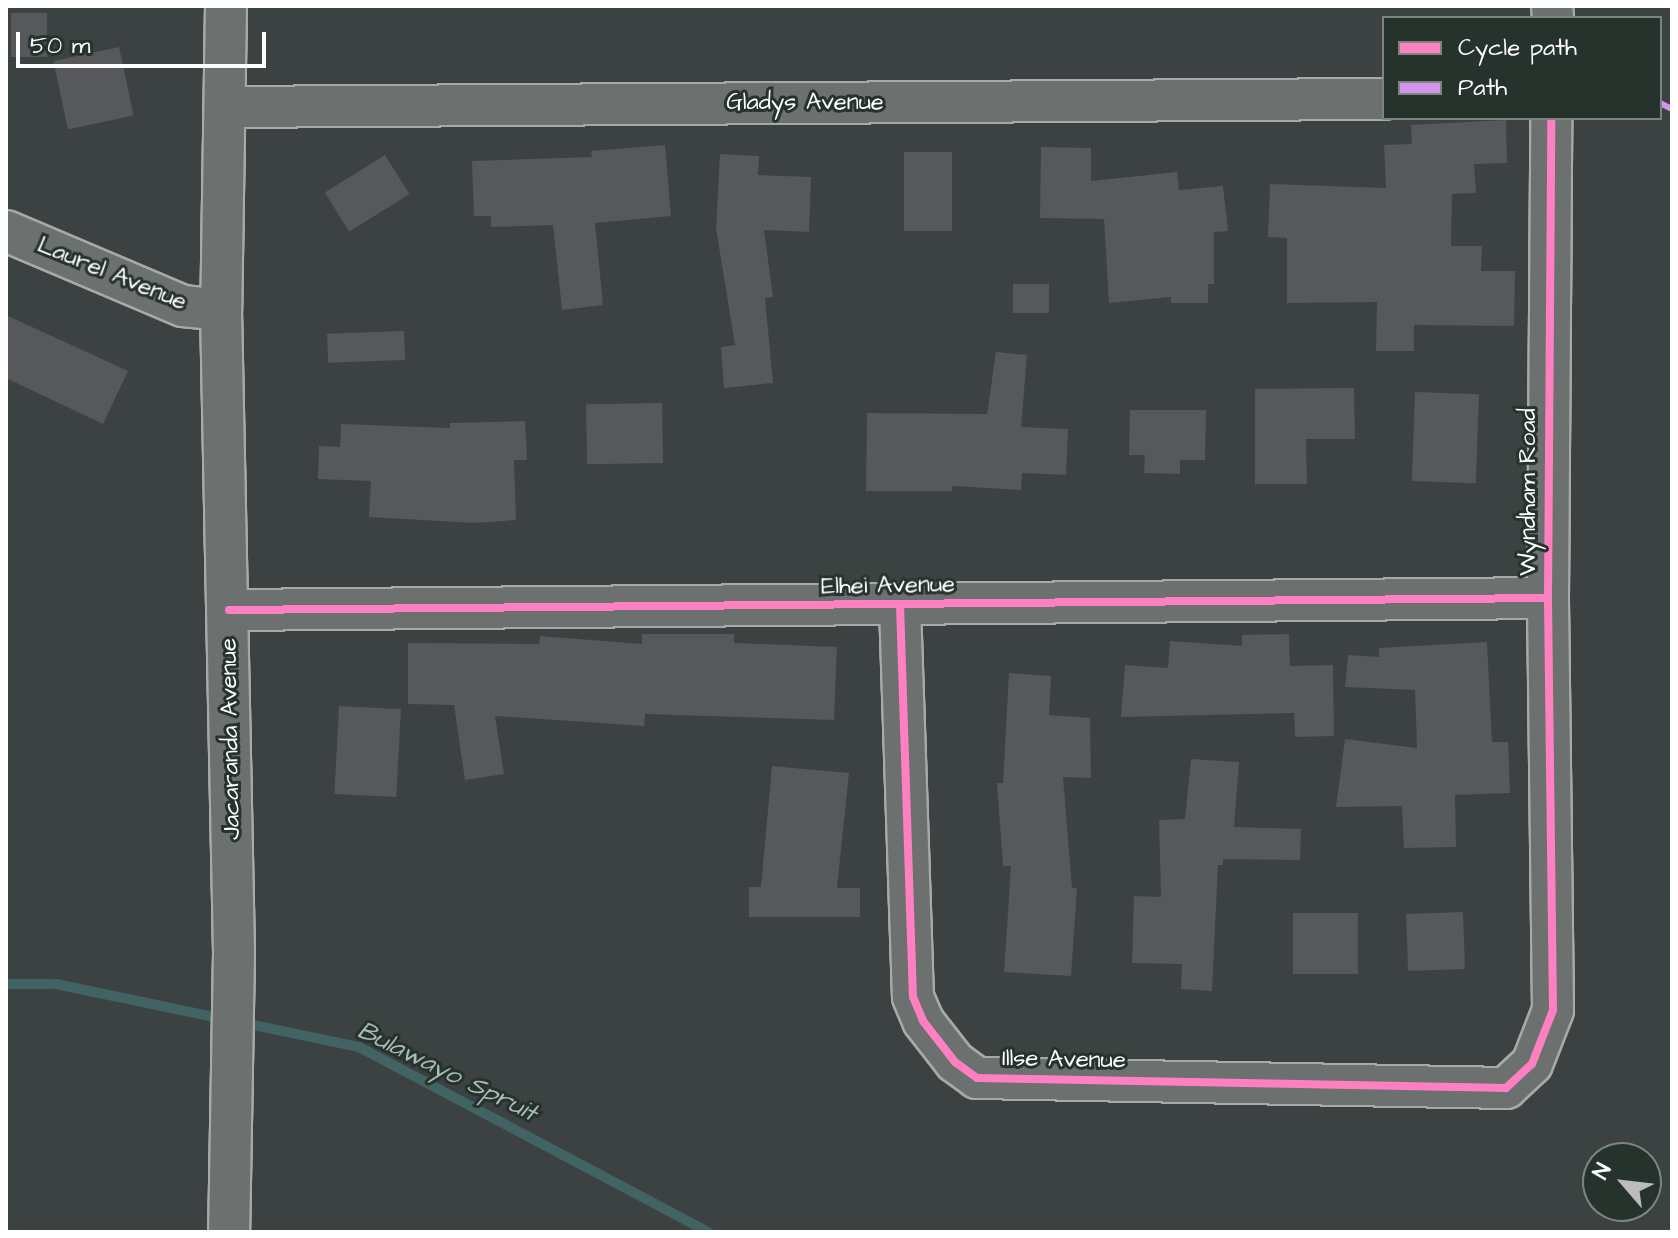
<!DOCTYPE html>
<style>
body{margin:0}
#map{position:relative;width:1678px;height:1238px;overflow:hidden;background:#3c4141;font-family:"Architects Daughter",sans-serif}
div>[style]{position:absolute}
.stream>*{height:10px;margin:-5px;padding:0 5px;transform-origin:5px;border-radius:5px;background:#416462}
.building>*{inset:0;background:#56585b;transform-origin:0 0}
.roads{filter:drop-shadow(2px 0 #a7aaaa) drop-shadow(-2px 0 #a7aaaa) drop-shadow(0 2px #a7aaaa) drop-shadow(0 -2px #a7aaaa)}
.minor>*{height:40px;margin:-20px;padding:0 20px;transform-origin:20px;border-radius:20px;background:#6c706e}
.quiet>*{height:6px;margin-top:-3px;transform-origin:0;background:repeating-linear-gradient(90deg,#d193ec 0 12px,transparent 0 18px)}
.cycleway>*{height:8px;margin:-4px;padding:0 4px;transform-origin:4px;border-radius:4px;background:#ff80c0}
span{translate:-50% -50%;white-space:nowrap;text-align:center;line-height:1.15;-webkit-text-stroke:6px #26332d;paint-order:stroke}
.street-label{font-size:24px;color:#fff}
.water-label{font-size:26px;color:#aabbba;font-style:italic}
.frame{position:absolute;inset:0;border:8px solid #fff;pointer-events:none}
.legend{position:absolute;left:1382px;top:16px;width:280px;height:104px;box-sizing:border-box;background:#26332d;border:2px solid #7d8581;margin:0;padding:10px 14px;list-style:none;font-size:24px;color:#fff}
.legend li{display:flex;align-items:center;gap:16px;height:40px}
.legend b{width:40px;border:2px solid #7d8581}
.north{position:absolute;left:1582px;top:1142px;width:80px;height:80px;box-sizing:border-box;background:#26332d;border:2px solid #7d8581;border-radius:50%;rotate:298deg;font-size:22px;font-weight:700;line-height:32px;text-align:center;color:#fff}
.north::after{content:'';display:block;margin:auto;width:28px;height:36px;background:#bbbcbc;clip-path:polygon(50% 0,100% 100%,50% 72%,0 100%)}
.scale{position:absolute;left:16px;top:32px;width:250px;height:36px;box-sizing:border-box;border:4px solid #fff;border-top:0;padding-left:10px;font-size:24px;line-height:28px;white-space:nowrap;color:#fff;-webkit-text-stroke:6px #26332d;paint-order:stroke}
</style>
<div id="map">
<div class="stream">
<div style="left:6px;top:984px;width:50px"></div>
<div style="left:56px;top:984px;width:172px;rotate:11.8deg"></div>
<div style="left:239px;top:1022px;width:123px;rotate:11.8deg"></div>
<div style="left:359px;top:1047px;width:396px;rotate:27.9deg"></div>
</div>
<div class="building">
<div style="left:11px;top:13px;width:36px;height:44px"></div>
<div style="left:119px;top:47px;width:70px;height:67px;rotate:78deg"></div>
<div style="clip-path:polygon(1506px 120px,1507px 163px,1474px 164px,1476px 193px,1452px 194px,1451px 246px,1482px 246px,1481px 271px,1515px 271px,1514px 326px,1414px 325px,1414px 351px,1376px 351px,1377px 302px,1287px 303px,1287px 238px,1268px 237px,1270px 184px,1386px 188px,1384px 145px,1412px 144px,1411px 125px)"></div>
<div style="clip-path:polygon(665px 145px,671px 216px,595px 223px,603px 305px,562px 310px,553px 225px,491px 227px,491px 216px,474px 216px,472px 161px,592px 157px,591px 151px)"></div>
<div style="clip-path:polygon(1041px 147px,1091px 148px,1091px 181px,1177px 172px,1179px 190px,1223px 186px,1228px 231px,1214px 232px,1214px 284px,1208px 284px,1208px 303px,1171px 303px,1171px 297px,1109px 303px,1104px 219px,1040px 218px)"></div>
<div style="left:904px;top:152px;width:48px;height:79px"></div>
<div style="clip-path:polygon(720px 154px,759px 156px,758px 175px,811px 177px,809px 232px,764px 230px,773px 297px,765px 298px,773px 383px,724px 388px,721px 347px,735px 345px,716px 228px)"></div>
<div style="left:385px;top:155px;width:46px;height:71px;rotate:58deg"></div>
<div style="left:1013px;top:284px;width:36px;height:29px"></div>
<div style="clip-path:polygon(6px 315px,128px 371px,103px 424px,6px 378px)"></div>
<div style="left:404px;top:331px;width:29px;height:77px;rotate:88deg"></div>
<div style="clip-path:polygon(996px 352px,1027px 355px,1021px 427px,1068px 429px,1066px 475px,1022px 473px,1021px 490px,952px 486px,952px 491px,866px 491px,867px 413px,987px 414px)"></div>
<div style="clip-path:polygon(1354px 388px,1355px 439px,1306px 439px,1307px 484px,1255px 484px,1255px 389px)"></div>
<div style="left:1415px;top:392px;width:64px;height:89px;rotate:2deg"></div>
<div style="left:662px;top:403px;width:60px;height:76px;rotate:89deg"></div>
<div style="clip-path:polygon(1130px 410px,1206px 410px,1205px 460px,1180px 460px,1180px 474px,1144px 473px,1145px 455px,1129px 455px)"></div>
<div style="clip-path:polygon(525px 421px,527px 460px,514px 460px,516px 520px,475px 523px,369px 517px,371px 481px,318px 479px,319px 446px,340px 447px,341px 424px,450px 428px,450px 423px)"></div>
<div style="clip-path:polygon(642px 634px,734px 634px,734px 643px,837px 647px,834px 720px,645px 714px,644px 726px,495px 716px,504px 774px,465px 780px,454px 705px,408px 704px,408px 643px,539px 644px,540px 636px,642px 644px)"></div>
<div style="clip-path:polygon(1289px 634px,1290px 666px,1333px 665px,1334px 736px,1295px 737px,1294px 713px,1121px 717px,1125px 665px,1168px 668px,1170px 641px,1242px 646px,1242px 635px)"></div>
<div style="clip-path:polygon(1487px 642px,1492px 742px,1508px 742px,1510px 793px,1455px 795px,1456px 847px,1404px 848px,1402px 806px,1336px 807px,1345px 739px,1417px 748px,1415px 690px,1345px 687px,1348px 655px,1379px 657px,1379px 648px)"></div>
<div style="clip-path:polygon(1009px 673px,1051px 676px,1049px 715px,1090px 718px,1091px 778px,1063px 777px,1072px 888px,1077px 888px,1071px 976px,1004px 972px,1011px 866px,1003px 866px,997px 783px,1003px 783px)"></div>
<div style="left:339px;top:706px;width:62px;height:88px;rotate:3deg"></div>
<div style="clip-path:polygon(1191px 759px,1239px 762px,1234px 827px,1301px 829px,1300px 860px,1223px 859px,1223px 865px,1218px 865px,1212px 991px,1181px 989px,1182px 964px,1132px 963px,1134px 896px,1161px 897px,1159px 820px,1185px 819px)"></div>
<div style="clip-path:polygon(772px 766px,849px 773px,837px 888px,860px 888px,860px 917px,749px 917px,749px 887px,761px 887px)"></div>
<div style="left:1463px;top:912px;width:57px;height:57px;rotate:88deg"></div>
<div style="left:1293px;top:913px;width:65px;height:61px"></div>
</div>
<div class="roads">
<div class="minor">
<div style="left:226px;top:6px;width:304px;rotate:90.9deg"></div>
<div style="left:221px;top:310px;width:643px;rotate:88.84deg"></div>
<div style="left:234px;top:953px;width:279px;rotate:91deg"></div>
<div style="left:1552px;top:6px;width:12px;rotate:85deg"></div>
<div style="left:226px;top:107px;width:1158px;rotate:-0.4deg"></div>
<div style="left:6px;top:231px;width:192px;rotate:23deg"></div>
<div style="left:183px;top:306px;width:38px;rotate:6deg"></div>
<div style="left:900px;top:606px;width:391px;rotate:88.1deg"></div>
<div style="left:913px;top:997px;width:26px;rotate:67deg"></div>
<div style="left:923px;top:1021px;width:52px;rotate:52deg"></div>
<div style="left:955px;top:1062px;width:27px;rotate:36deg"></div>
<div style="left:977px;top:1078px;width:529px;rotate:1.08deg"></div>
<div style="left:1506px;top:1088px;width:35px;rotate:-43deg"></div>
<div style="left:1532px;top:1064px;width:58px;rotate:-68.7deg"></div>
<div style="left:1553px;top:1010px;width:412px;rotate:-90.7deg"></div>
<div style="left:1548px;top:598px;width:480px;rotate:-89.6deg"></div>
<div style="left:229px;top:610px;width:1319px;rotate:-0.52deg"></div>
</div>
</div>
<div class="quiet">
<div style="left:1660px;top:103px;width:13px;rotate:27deg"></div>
</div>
<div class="cycleway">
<div style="left:900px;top:606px;width:391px;rotate:88.1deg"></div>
<div style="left:913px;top:997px;width:26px;rotate:67deg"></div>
<div style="left:923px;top:1021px;width:52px;rotate:52deg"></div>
<div style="left:955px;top:1062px;width:27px;rotate:36deg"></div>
<div style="left:977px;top:1078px;width:529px;rotate:1.08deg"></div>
<div style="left:1506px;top:1088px;width:35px;rotate:-43deg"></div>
<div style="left:1532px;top:1064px;width:58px;rotate:-68.7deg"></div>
<div style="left:1553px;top:1010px;width:412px;rotate:-90.7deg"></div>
<div style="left:1548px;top:598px;width:480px;rotate:-89.6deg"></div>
<div style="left:229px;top:610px;width:1319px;rotate:-0.52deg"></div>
</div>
<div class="street-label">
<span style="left:805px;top:103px">Gladys Avenue</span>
<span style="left:112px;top:274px;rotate:22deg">Laurel Avenue</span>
<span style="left:1529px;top:492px;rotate:-90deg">Wyndham Road</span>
<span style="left:888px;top:586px;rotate:-1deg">Elhei Avenue</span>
<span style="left:231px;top:739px;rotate:-91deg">Jacaranda Avenue</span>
<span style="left:1064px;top:1060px;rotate:1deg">Illse Avenue</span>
</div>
<div class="water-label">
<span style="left:447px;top:1072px;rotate:26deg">Bulawayo Spruit</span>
</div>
<div class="frame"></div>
<ul class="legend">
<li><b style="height:10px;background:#ff80c0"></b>Cycle path</li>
<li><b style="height:10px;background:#d193ec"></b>Path</li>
</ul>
<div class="north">N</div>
<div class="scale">50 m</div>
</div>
